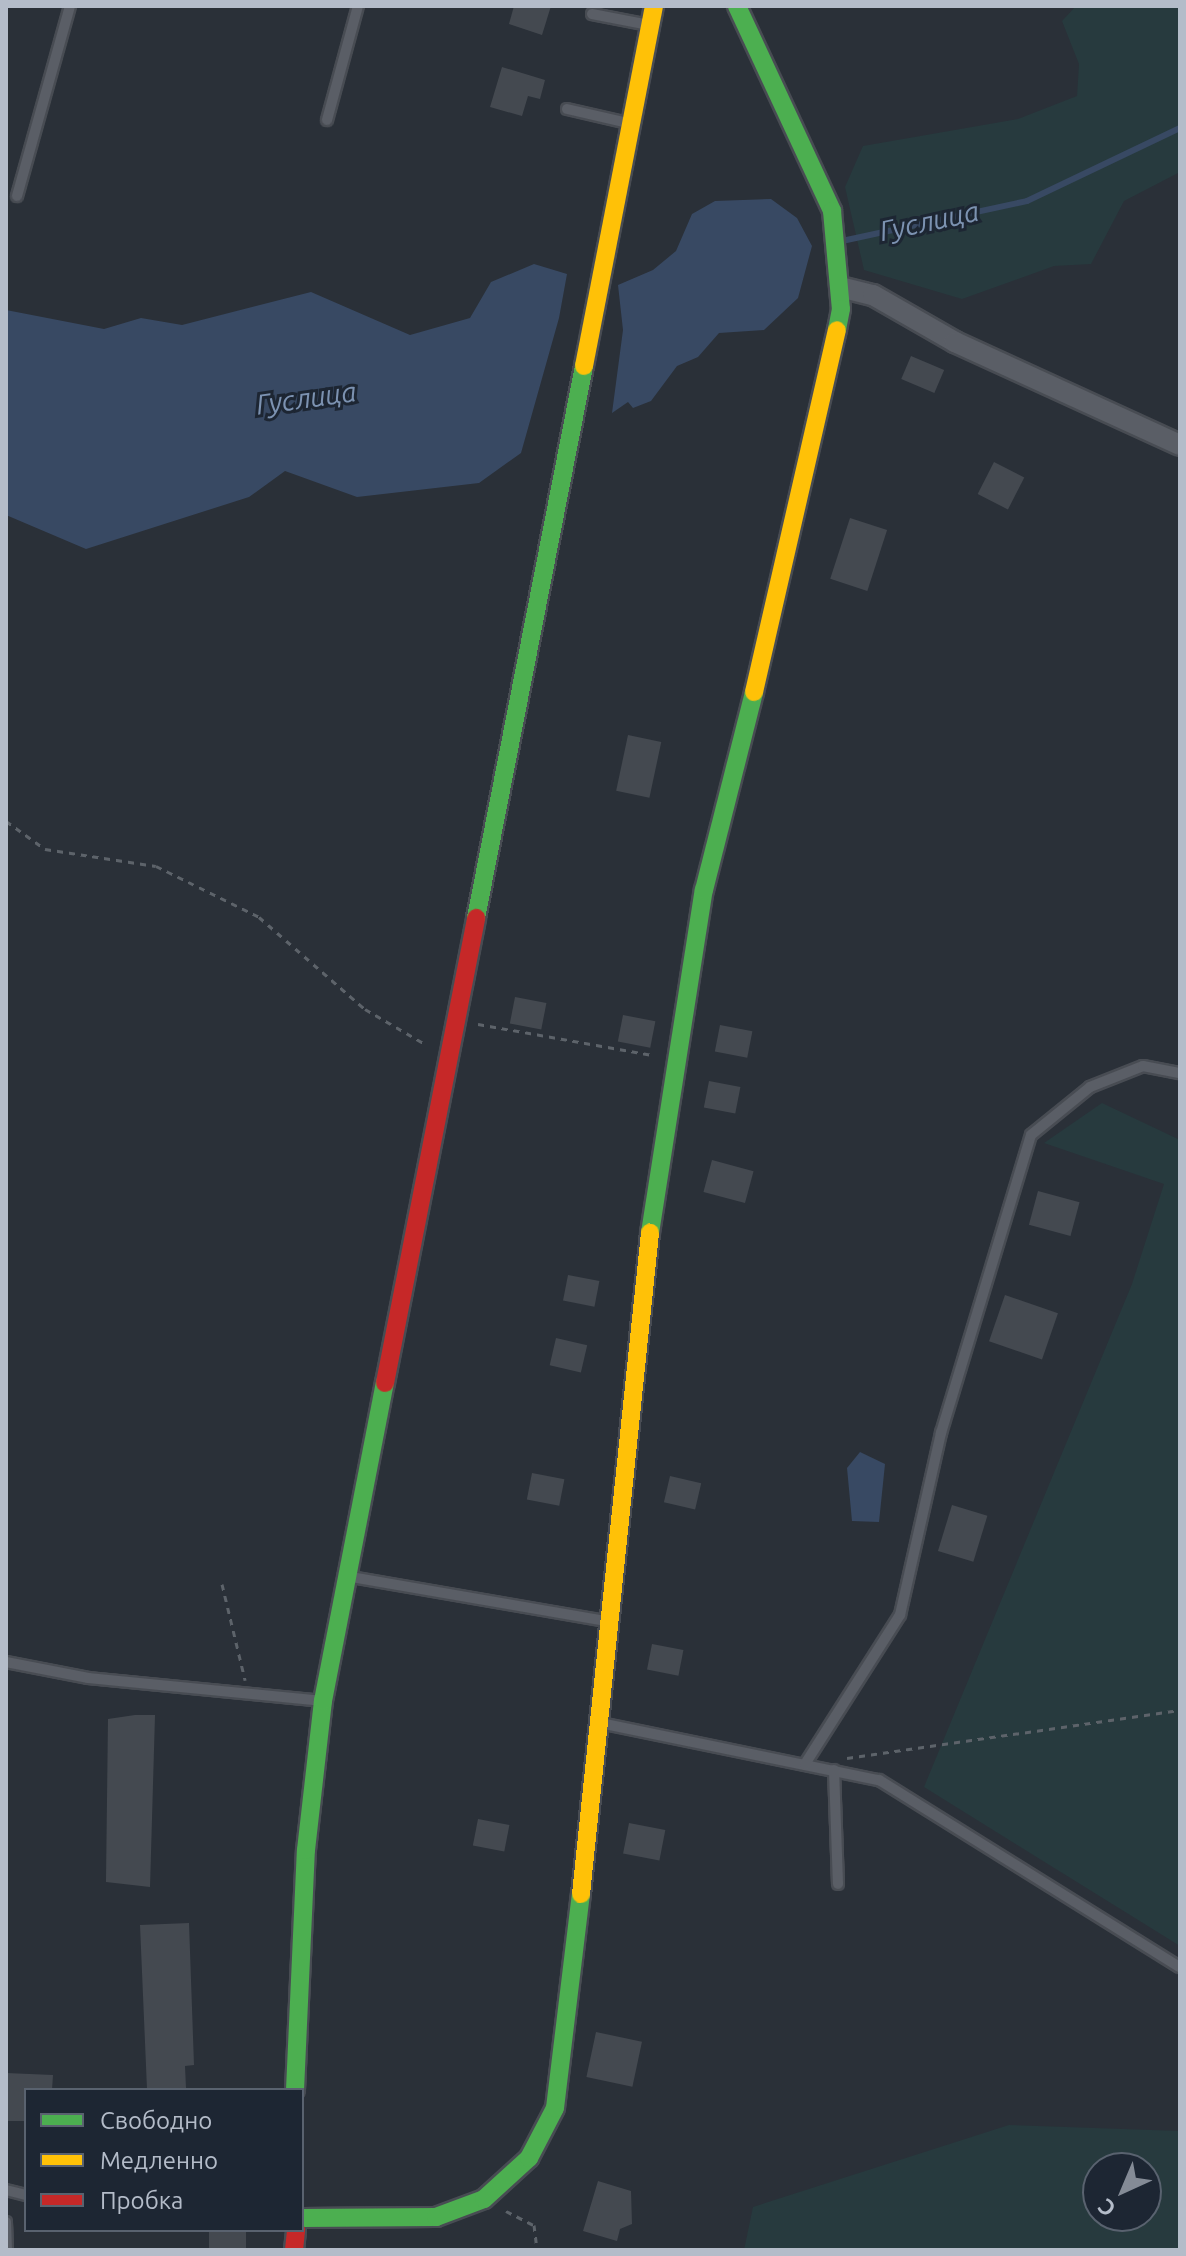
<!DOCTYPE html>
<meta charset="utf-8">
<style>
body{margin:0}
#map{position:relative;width:1186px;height:2256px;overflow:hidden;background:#2a3038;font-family:Ubuntu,sans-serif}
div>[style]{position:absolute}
.green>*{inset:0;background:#273a3e}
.water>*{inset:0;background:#384963}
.stream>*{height:6px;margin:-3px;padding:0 3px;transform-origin:3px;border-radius:3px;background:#384963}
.building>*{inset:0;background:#444950;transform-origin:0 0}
.path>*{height:3px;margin-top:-1.5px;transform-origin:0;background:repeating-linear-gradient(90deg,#5d636a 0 6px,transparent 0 12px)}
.roads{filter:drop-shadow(2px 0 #484c53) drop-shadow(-2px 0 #484c53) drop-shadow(0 2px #484c53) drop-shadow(0 -2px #484c53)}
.lane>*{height:10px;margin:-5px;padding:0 5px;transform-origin:5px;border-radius:5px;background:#5a5e66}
.street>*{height:20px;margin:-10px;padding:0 10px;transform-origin:10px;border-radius:10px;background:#5a5e66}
.fast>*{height:18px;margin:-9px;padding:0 9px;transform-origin:9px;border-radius:9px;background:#4caf50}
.slow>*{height:18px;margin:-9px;padding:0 9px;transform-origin:9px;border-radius:9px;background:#ffc107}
.jam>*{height:18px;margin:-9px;padding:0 9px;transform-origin:9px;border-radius:9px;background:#c62828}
span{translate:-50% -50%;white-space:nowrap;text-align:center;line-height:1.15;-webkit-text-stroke:6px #1d2633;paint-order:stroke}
.water-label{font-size:28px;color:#7c92b1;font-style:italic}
.frame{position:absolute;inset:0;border:8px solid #b4bcc9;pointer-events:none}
.legend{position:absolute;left:24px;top:2088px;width:280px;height:144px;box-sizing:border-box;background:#1d2633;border:2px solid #59626f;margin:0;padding:10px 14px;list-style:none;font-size:24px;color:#b4bcc9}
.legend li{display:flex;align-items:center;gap:16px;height:40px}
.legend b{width:40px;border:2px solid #59626f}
.north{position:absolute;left:1082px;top:2152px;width:80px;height:80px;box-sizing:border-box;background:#1d2633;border:2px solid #59626f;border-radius:50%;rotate:224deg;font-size:22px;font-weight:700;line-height:32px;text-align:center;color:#b4bcc9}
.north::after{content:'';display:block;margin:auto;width:28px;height:36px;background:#848b96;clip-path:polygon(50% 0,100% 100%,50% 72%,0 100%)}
</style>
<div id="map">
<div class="green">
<div style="clip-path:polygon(1076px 6px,1180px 6px,1180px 172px,1124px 201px,1091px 264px,1054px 266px,962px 299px,864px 270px,845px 187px,863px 146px,1018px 119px,1077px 96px,1079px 64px,1062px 21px)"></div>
<div style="clip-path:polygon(1102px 1103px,1180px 1140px,1180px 1946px,924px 1787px,1132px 1284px,1164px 1184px,1044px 1143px)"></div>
<div style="clip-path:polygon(evenodd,1009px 2125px,1180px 2131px,1180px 2250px,744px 2250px,753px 2207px,1009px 2125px,1098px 2168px,1146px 2168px,1146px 2216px,1098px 2216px,1098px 2168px)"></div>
</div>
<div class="water">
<div style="clip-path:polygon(771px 199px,797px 218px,812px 246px,798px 298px,764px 330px,719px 333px,698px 357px,677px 366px,651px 401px,633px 408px,628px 402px,612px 413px,623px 330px,618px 285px,653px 270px,676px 251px,692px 214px,715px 201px)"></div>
<div style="clip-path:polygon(534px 264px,567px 274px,559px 318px,521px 453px,479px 483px,357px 497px,285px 471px,249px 497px,86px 549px,6px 515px,6px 310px,104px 329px,141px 318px,182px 325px,311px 292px,410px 335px,470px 318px,491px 282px)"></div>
<div style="clip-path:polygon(860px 1452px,885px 1464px,879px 1522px,852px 1521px,847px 1468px)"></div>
</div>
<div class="stream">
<div style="left:842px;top:241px;width:189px;rotate:-12.2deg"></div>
<div style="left:1027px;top:201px;width:170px;rotate:-25.5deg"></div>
</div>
<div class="building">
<div style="clip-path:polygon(514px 6px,551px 6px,542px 35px,509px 24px)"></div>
<div style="clip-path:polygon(502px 67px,545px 80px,540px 99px,528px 96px,522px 116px,490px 107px)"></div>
<div style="left:911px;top:356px;width:36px;height:25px;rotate:23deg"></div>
<div style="left:994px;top:462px;width:34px;height:36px;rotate:27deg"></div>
<div style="left:850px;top:518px;width:39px;height:64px;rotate:18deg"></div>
<div style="left:628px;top:735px;width:34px;height:57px;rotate:12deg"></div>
<div style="left:515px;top:997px;width:32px;height:27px;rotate:11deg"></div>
<div style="left:623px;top:1015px;width:33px;height:27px;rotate:11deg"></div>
<div style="left:720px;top:1025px;width:33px;height:27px;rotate:11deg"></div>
<div style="left:709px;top:1081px;width:32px;height:27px;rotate:11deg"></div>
<div style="left:712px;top:1160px;width:43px;height:33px;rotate:15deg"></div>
<div style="left:1038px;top:1191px;width:43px;height:35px;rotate:15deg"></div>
<div style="left:568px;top:1275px;width:32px;height:26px;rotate:11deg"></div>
<div style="left:1005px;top:1295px;width:56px;height:49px;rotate:19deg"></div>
<div style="left:556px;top:1338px;width:32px;height:28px;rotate:13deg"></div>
<div style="left:532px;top:1473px;width:33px;height:27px;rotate:11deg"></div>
<div style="left:670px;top:1476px;width:32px;height:27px;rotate:13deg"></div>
<div style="left:952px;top:1505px;width:37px;height:48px;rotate:17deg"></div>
<div style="left:652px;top:1644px;width:32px;height:26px;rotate:11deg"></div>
<div style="clip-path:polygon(135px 1715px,155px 1715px,150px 1887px,106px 1882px,108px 1719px)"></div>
<div style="left:478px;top:1819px;width:32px;height:27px;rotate:11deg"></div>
<div style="left:629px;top:1823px;width:37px;height:31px;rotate:11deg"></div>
<div style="clip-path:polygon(189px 1923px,194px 2065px,185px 2066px,186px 2088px,147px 2089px,140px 1925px)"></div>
<div style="left:596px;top:2032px;width:47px;height:46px;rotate:12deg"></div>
<div style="clip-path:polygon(6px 2073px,53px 2075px,52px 2090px,26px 2090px,26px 2121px,6px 2121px)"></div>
<div style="clip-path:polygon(598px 2181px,631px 2191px,632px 2224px,620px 2229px,617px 2241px,583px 2231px)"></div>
<div style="left:209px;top:2230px;width:37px;height:20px"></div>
</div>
<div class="path">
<div style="left:6px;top:821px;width:48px;rotate:35.7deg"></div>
<div style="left:45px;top:849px;width:112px;rotate:8.7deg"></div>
<div style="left:156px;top:866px;width:115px;rotate:26.3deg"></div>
<div style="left:259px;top:917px;width:140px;rotate:41deg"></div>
<div style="left:365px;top:1009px;width:69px;rotate:30.3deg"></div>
<div style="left:478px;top:1024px;width:177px;rotate:10.1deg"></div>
<div style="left:222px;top:1584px;width:99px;rotate:76.5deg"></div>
<div style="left:847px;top:1758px;width:336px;rotate:-8.2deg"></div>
<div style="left:506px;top:2211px;width:31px;rotate:27deg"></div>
<div style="left:534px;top:2225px;width:25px;rotate:83deg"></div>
<div style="left:1009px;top:2250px;width:6px"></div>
</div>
<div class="roads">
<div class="lane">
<div style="left:592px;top:14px;width:58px;rotate:10.9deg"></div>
<div style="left:567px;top:109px;width:63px;rotate:12.9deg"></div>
<div style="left:327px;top:120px;width:118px;rotate:-74.8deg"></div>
<div style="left:17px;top:196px;width:197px;rotate:-74.4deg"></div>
<div style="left:351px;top:1577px;width:260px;rotate:9.8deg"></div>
<div style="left:6px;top:1662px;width:84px;rotate:11deg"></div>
<div style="left:88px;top:1678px;width:234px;rotate:5.6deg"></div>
<div style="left:605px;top:1724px;width:280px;rotate:11.6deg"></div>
<div style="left:879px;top:1780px;width:354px;rotate:31.9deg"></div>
<div style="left:805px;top:1764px;width:177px;rotate:-57.5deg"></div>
<div style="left:900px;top:1615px;width:187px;rotate:-77.3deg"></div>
<div style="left:941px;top:1433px;width:311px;rotate:-73.2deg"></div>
<div style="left:1031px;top:1135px;width:76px;rotate:-39.1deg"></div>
<div style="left:1090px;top:1087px;width:57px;rotate:-21.6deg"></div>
<div style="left:1143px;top:1066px;width:38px;rotate:11deg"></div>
<div style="left:834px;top:1770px;width:114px;rotate:88deg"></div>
<div style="left:6px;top:2190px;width:21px;rotate:14deg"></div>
<div style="left:6px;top:2222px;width:28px;rotate:88deg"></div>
</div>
<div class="street">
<div style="left:840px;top:287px;width:34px;rotate:14deg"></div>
<div style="left:873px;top:295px;width:95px;rotate:29.8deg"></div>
<div style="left:955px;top:342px;width:247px;rotate:24.6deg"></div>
</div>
<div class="fast">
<div style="left:737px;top:6px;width:226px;rotate:65.1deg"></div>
<div style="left:832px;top:211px;width:98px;rotate:84.8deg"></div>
<div style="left:841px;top:309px;width:21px;rotate:101deg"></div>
<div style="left:476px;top:918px;width:562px;rotate:-78.93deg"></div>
<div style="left:650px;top:1233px;width:347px;rotate:-81.1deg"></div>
<div style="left:704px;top:890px;width:204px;rotate:-75.8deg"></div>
<div style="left:295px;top:2090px;width:240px;rotate:-87.4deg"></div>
<div style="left:306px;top:1850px;width:150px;rotate:-83.5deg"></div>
<div style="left:323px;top:1701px;width:324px;rotate:-79deg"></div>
<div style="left:302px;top:2218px;width:134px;rotate:-0.4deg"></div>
<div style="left:436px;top:2217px;width:51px;rotate:-20.6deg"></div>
<div style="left:484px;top:2199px;width:61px;rotate:-42.3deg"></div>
<div style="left:529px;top:2158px;width:56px;rotate:-62.5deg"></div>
<div style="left:555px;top:2108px;width:216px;rotate:-83.1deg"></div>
</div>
<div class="slow">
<div style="left:584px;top:366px;width:367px;rotate:-79deg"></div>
<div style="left:754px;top:692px;width:371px;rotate:-77.1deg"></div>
<div style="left:581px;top:1894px;width:665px;rotate:-84.04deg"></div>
</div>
<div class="jam">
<div style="left:385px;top:1383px;width:474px;rotate:-78.9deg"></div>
<div style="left:294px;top:2250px;width:20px;rotate:-84deg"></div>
</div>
</div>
<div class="water-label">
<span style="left:929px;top:221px;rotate:-12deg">Гуслица</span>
<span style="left:306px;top:398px;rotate:-8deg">Гуслица</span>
</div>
<div class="frame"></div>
<ul class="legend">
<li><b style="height:10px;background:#4caf50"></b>Свободно</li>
<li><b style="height:10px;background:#ffc107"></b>Медленно</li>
<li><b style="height:10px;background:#c62828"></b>Пробка</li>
</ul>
<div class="north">С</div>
</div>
